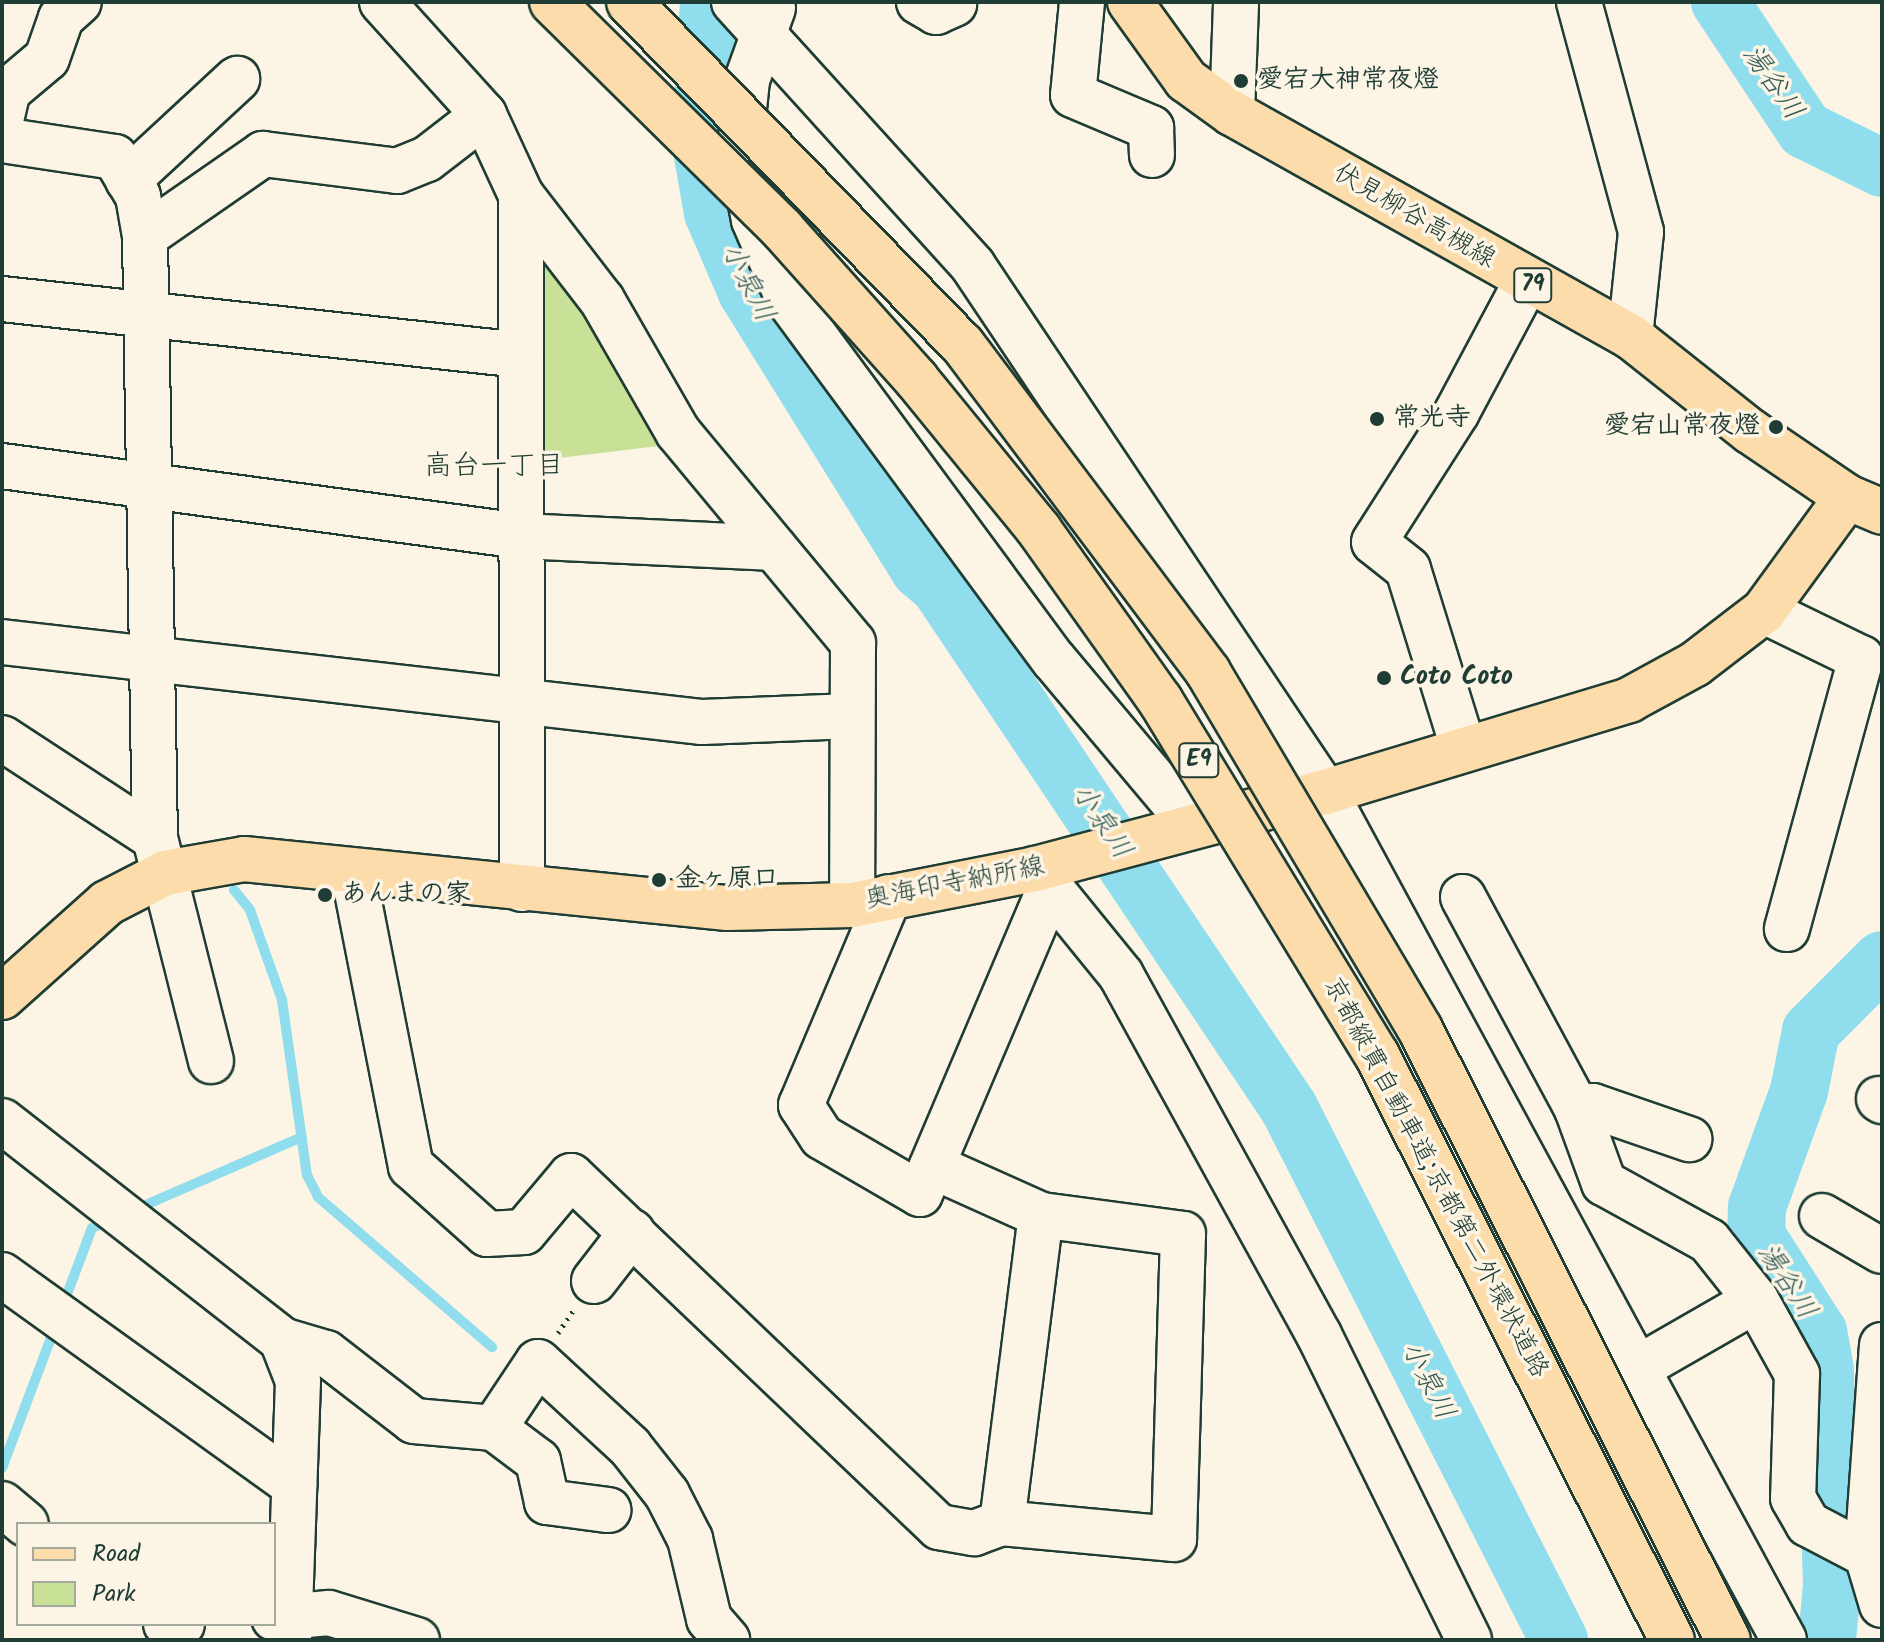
<!DOCTYPE html>
<meta charset="utf-8">
<style>
body{margin:0}
#map{position:relative;width:1884px;height:1642px;overflow:hidden;background:#fcf5e5;font-family:Kalam,"Klee One",sans-serif}
div>[style]{position:absolute}
.green>*{inset:0;background:#c8e197}
.stream>*{height:10px;margin:-5px;padding:0 5px;transform-origin:5px;border-radius:5px;background:#8fdded}
.river>*{height:58px;margin:-29px;padding:0 29px;transform-origin:29px;border-radius:29px;background:#8fdded}
.path>*{height:5px;margin-top:-2.5px;transform-origin:0;background:repeating-linear-gradient(90deg,#1f3d34 0 2px,transparent 0 8px)}
.roads{filter:drop-shadow(2px 0 #1f3d34) drop-shadow(-2px 0 #1f3d34) drop-shadow(0 2px #1f3d34) drop-shadow(0 -2px #1f3d34)}
.minor>*{height:44px;margin:-22px;padding:0 22px;transform-origin:22px;border-radius:22px;background:#fcf5e5}
.major>*{height:44px;margin:-22px;padding:0 22px;transform-origin:22px;border-radius:22px;background:#fddcac}
.bridges{filter:drop-shadow(2px 0 #1f3d34) drop-shadow(-2px 0 #1f3d34) drop-shadow(0 2px #1f3d34) drop-shadow(0 -2px #1f3d34)}
.highway-bridge>*{height:44px;margin:-22px;padding:0 22px;transform-origin:22px;border-radius:22px;background:#fddcac}
.dots>*{width:22px;height:22px;translate:-50% -50%;box-sizing:border-box;border:4px solid #fcf5e5;border-radius:50%}
span{translate:-50% -50%;white-space:nowrap;text-align:center;line-height:1.15;-webkit-text-stroke:7px #fcf5e5;paint-order:stroke}
.shield-label span{padding:2px 6px;background:#fcf5e5;border:2px solid;border-radius:6px;-webkit-text-stroke-width:0}
.shield-label{font-size:24px;color:#1f3d34;font-weight:700}
.poi-label{font-size:26px;color:#1f3d34;font-weight:700}
.left{translate:0 -50%;text-align:left}
.right{translate:-100% -50%;text-align:right}
.street-label{font-size:26px;color:#1f3d34}
.water-label{font-size:28px;color:#355d59;font-style:italic}
.neighbourhood-label{font-size:28px;color:#1f3d34}
.frame{position:absolute;inset:0;border:4px solid #1f3d34;pointer-events:none}
.legend{position:absolute;left:16px;top:1522px;width:260px;height:104px;box-sizing:border-box;background:#fcf5e5;border:2px solid #a4ab9e;margin:0;padding:10px 14px;list-style:none;font-size:24px;color:#1f3d34}
.legend li{display:flex;align-items:center;gap:16px;height:40px}
.legend b{width:40px;border:2px solid #a4ab9e}
</style>
<div id="map">
<div class="green">
<div style="clip-path:polygon(537px 244px,585px 311px,667px 445px,534px 461px)"></div>
</div>
<div class="stream">
<div style="left:234px;top:890px;width:26px;rotate:51deg"></div>
<div style="left:250px;top:910px;width:96px;rotate:70.4deg"></div>
<div style="left:282px;top:1000px;width:177px;rotate:81.9deg"></div>
<div style="left:307px;top:1175px;width:25px;rotate:63deg"></div>
<div style="left:318px;top:1197px;width:230px;rotate:40.8deg"></div>
<div style="left:134px;top:1210px;width:183px;rotate:-23.5deg"></div>
<div style="left:63px;top:1305px;width:82px;rotate:-69.4deg"></div>
<div style="left:92px;top:1228px;width:22px;rotate:-24deg"></div>
<div style="left:2px;top:1468px;width:151px;rotate:-69.4deg"></div>
</div>
<div class="river">
<div style="left:709px;top:2px;width:142px;rotate:93.2deg"></div>
<div style="left:701px;top:144px;width:70px;rotate:80.1deg"></div>
<div style="left:713px;top:213px;width:86px;rotate:66.7deg"></div>
<div style="left:747px;top:292px;width:327px;rotate:58.1deg"></div>
<div style="left:920px;top:570px;width:25px;rotate:40deg"></div>
<div style="left:939px;top:586px;width:628px;rotate:56.16deg"></div>
<div style="left:1289px;top:1108px;width:597px;rotate:63.09deg"></div>
<div style="left:1720px;top:2px;width:154px;rotate:56.4deg"></div>
<div style="left:1805px;top:130px;width:86px;rotate:26.3deg"></div>
<div style="left:1827px;top:1640px;width:55px;rotate:-84.8deg"></div>
<div style="left:1832px;top:1585px;width:215px;rotate:-91.9deg"></div>
<div style="left:1825px;top:1370px;width:39px;rotate:-100deg"></div>
<div style="left:1818px;top:1332px;width:115px;rotate:-122.6deg"></div>
<div style="left:1756px;top:1235px;width:28px;rotate:-88deg"></div>
<div style="left:1757px;top:1207px;width:123px;rotate:-70.1deg"></div>
<div style="left:1799px;top:1091px;width:61px;rotate:-78.7deg"></div>
<div style="left:1811px;top:1031px;width:100px;rotate:-45deg"></div>
</div>
<div class="path">
<div style="left:558px;top:1333px;width:27px;rotate:-56deg"></div>
</div>
<div class="roads">
<div class="minor">
<div style="left:382px;top:2px;width:152px;rotate:47.9deg"></div>
<div style="left:484px;top:115px;width:88px;rotate:65.2deg"></div>
<div style="left:521px;top:195px;width:133px;rotate:52.4deg"></div>
<div style="left:602px;top:300px;width:152px;rotate:60.1deg"></div>
<div style="left:678px;top:432px;width:274px;rotate:50.3deg"></div>
<div style="left:853px;top:643px;width:262px;rotate:90.2deg"></div>
<div style="left:734px;top:2px;width:356px;rotate:47.8deg"></div>
<div style="left:973px;top:266px;width:633px;rotate:56.21deg"></div>
<div style="left:1325px;top:792px;width:964px;rotate:61.57deg"></div>
<div style="left:919px;top:2px;width:20px;rotate:30deg"></div>
<div style="left:936px;top:12px;width:20px;rotate:-24deg"></div>
<div style="left:1082px;top:2px;width:93px;rotate:95.5deg"></div>
<div style="left:1073px;top:95px;width:85px;rotate:22.9deg"></div>
<div style="left:1151px;top:128px;width:27px;rotate:88deg"></div>
<div style="left:1579px;top:2px;width:238px;rotate:74.9deg"></div>
<div style="left:1641px;top:232px;width:105px;rotate:96deg"></div>
<div style="left:773px;top:8px;width:77px;rotate:109.9deg"></div>
<div style="left:747px;top:80px;width:68px;rotate:95.9deg"></div>
<div style="left:740px;top:148px;width:73px;rotate:79deg"></div>
<div style="left:754px;top:220px;width:88px;rotate:66.6deg"></div>
<div style="left:789px;top:301px;width:446px;rotate:53.6deg"></div>
<div style="left:1054px;top:660px;width:213px;rotate:50deg"></div>
<div style="left:1232px;top:113px;width:111px;rotate:-87.9deg"></div>
<div style="left:2px;top:116px;width:26px;rotate:-77deg"></div>
<div style="left:8px;top:91px;width:51px;rotate:-40.2deg"></div>
<div style="left:47px;top:58px;width:42px;rotate:-70.7deg"></div>
<div style="left:61px;top:18px;width:24px;rotate:-42deg"></div>
<div style="left:2px;top:140px;width:114px;rotate:8.6deg"></div>
<div style="left:115px;top:157px;width:45px;rotate:59.5deg"></div>
<div style="left:138px;top:196px;width:41px;rotate:80.1deg"></div>
<div style="left:145px;top:236px;width:602px;rotate:89.05deg"></div>
<div style="left:155px;top:838px;width:230px;rotate:75.9deg"></div>
<div style="left:128px;top:180px;width:149px;rotate:-42.8deg"></div>
<div style="left:521px;top:195px;width:694px;rotate:89.92deg"></div>
<div style="left:145px;top:236px;width:144px;rotate:-34.8deg"></div>
<div style="left:263px;top:154px;width:135px;rotate:7.2deg"></div>
<div style="left:397px;top:171px;width:32px;rotate:-22deg"></div>
<div style="left:427px;top:159px;width:72px;rotate:-37.7deg"></div>
<div style="left:2px;top:299px;width:522px;rotate:6.16deg"></div>
<div style="left:2px;top:466px;width:524px;rotate:7.68deg"></div>
<div style="left:521px;top:536px;width:253px;rotate:2.7deg"></div>
<div style="left:1764px;top:611px;width:108px;rotate:25.9deg"></div>
<div style="left:1861px;top:658px;width:281px;rotate:105.3deg"></div>
<div style="left:2px;top:642px;width:705px;rotate:6.52deg"></div>
<div style="left:702px;top:722px;width:150px;rotate:-2.3deg"></div>
<div style="left:2px;top:738px;width:183px;rotate:33.2deg"></div>
<div style="left:1463px;top:747px;width:186px;rotate:-107.2deg"></div>
<div style="left:1408px;top:569px;width:43px;rotate:-141.5deg"></div>
<div style="left:1374px;top:542px;width:154px;rotate:-57.4deg"></div>
<div style="left:1457px;top:412px;width:147px;rotate:-62deg"></div>
<div style="left:1035px;top:869px;width:136px;rotate:50.9deg"></div>
<div style="left:1121px;top:975px;width:411px;rotate:61.2deg"></div>
<div style="left:1319px;top:1335px;width:340px;rotate:63.8deg"></div>
<div style="left:353px;top:871px;width:301px;rotate:78.9deg"></div>
<div style="left:411px;top:1166px;width:102px;rotate:41.8deg"></div>
<div style="left:487px;top:1234px;width:37px;rotate:-3deg"></div>
<div style="left:524px;top:1232px;width:73px;rotate:-50deg"></div>
<div style="left:571px;top:1176px;width:509px;rotate:43.65deg"></div>
<div style="left:939px;top:1527px;width:36px;rotate:10deg"></div>
<div style="left:974px;top:1533px;width:30px;rotate:-20deg"></div>
<div style="left:1002px;top:1523px;width:310px;rotate:-82.8deg"></div>
<div style="left:889px;top:897px;width:226px;rotate:112.9deg"></div>
<div style="left:801px;top:1105px;width:38px;rotate:57deg"></div>
<div style="left:822px;top:1137px;width:113px;rotate:30.2deg"></div>
<div style="left:920px;top:1194px;width:328px;rotate:-67deg"></div>
<div style="left:1463px;top:897px;width:241px;rotate:61.7deg"></div>
<div style="left:1577px;top:1109px;width:79px;rotate:70deg"></div>
<div style="left:1604px;top:1183px;width:120px;rotate:28.9deg"></div>
<div style="left:1709px;top:1241px;width:75px;rotate:51.5deg"></div>
<div style="left:1879px;top:1099px;width:4px;rotate:34deg"></div>
<div style="left:1577px;top:1109px;width:16px;rotate:-11deg"></div>
<div style="left:1593px;top:1106px;width:102px;rotate:19deg"></div>
<div style="left:2px;top:1121px;width:355px;rotate:38deg"></div>
<div style="left:282px;top:1340px;width:44px;rotate:68.7deg"></div>
<div style="left:298px;top:1381px;width:259px;rotate:92deg"></div>
<div style="left:932px;top:1166px;width:120px;rotate:24.2deg"></div>
<div style="left:1041px;top:1215px;width:143px;rotate:7.6deg"></div>
<div style="left:1183px;top:1234px;width:305px;rotate:91.7deg"></div>
<div style="left:1174px;top:1539px;width:173px;rotate:-174.7deg"></div>
<div style="left:1822px;top:1216px;width:69px;rotate:30.3deg"></div>
<div style="left:2px;top:1275px;width:360px;rotate:35.7deg"></div>
<div style="left:594px;top:1281px;width:62px;rotate:-52.2deg"></div>
<div style="left:282px;top:1340px;width:46px;rotate:16.5deg"></div>
<div style="left:326px;top:1353px;width:111px;rotate:37.7deg"></div>
<div style="left:414px;top:1421px;width:80px;rotate:5deg"></div>
<div style="left:494px;top:1428px;width:55px;rotate:36.9deg"></div>
<div style="left:538px;top:1461px;width:42px;rotate:77.6deg"></div>
<div style="left:547px;top:1502px;width:62px;rotate:7.5deg"></div>
<div style="left:1882px;top:1345px;width:211px;rotate:94.1deg"></div>
<div style="left:1867px;top:1555px;width:52px;rotate:73.3deg"></div>
<div style="left:1636px;top:1369px;width:138px;rotate:-29.9deg"></div>
<div style="left:1756px;top:1300px;width:85px;rotate:61deg"></div>
<div style="left:1797px;top:1374px;width:124px;rotate:91.8deg"></div>
<div style="left:1793px;top:1498px;width:30px;rotate:60deg"></div>
<div style="left:1808px;top:1524px;width:67px;rotate:27.7deg"></div>
<div style="left:494px;top:1428px;width:79px;rotate:-56.3deg"></div>
<div style="left:538px;top:1362px;width:125px;rotate:42.7deg"></div>
<div style="left:630px;top:1447px;width:60px;rotate:51.8deg"></div>
<div style="left:667px;top:1494px;width:51px;rotate:62.9deg"></div>
<div style="left:690px;top:1539px;width:82px;rotate:76.6deg"></div>
<div style="left:709px;top:1619px;width:28px;rotate:49deg"></div>
<div style="left:2px;top:1504px;width:31px;rotate:40deg"></div>
<div style="left:274px;top:1618px;width:55px;rotate:-5.2deg"></div>
<div style="left:329px;top:1613px;width:92px;rotate:17.1deg"></div>
<div style="left:166px;top:1624px;width:16px"></div>
</div>
<div class="major">
<div style="left:1130px;top:2px;width:96px;rotate:54.3deg"></div>
<div style="left:1186px;top:80px;width:57px;rotate:35.7deg"></div>
<div style="left:1232px;top:113px;width:456px;rotate:29.3deg"></div>
<div style="left:1630px;top:336px;width:153px;rotate:38.4deg"></div>
<div style="left:1750px;top:431px;width:117px;rotate:34.2deg"></div>
<div style="left:1847px;top:497px;width:38px;rotate:23deg"></div>
<div style="left:2px;top:997px;width:141px;rotate:-41.8deg"></div>
<div style="left:107px;top:903px;width:65px;rotate:-27.3deg"></div>
<div style="left:165px;top:873px;width:80px;rotate:-10deg"></div>
<div style="left:244px;top:859px;width:486px;rotate:5.8deg"></div>
<div style="left:728px;top:908px;width:124px;rotate:-1.4deg"></div>
<div style="left:852px;top:905px;width:187px;rotate:-11.1deg"></div>
<div style="left:1035px;top:869px;width:300px;rotate:-14.9deg"></div>
<div style="left:1325px;top:792px;width:318px;rotate:-16.8deg"></div>
<div style="left:1629px;top:700px;width:75px;rotate:-28.6deg"></div>
<div style="left:1695px;top:664px;width:87px;rotate:-37.5deg"></div>
<div style="left:1764px;top:611px;width:141px;rotate:-53.9deg"></div>
</div>
</div>
<div class="bridges">
<div class="highway-bridge">
<div style="left:552px;top:2px;width:323px;rotate:44.6deg"></div>
<div style="left:782px;top:229px;width:201px;rotate:48.2deg"></div>
<div style="left:916px;top:379px;width:195px;rotate:50.8deg"></div>
<div style="left:1039px;top:530px;width:209px;rotate:54.6deg"></div>
<div style="left:1160px;top:700px;width:416px;rotate:58.6deg"></div>
<div style="left:1377px;top:1055px;width:655px;rotate:63.24deg"></div>
<div style="left:629px;top:2px;width:477px;rotate:45.8deg"></div>
<div style="left:962px;top:344px;width:410px;rotate:53.1deg"></div>
<div style="left:1208px;top:672px;width:415px;rotate:59.3deg"></div>
<div style="left:1420px;top:1029px;width:684px;rotate:63.25deg"></div>
</div>
</div>
<div class="dots">
<div style="left:1241px;top:81px;background:#1f3d34"></div>
<div style="left:1377px;top:419px;background:#1f3d34"></div>
<div style="left:1776px;top:427px;background:#1f3d34"></div>
<div style="left:1384px;top:678px;background:#1f3d34"></div>
<div style="left:659px;top:880px;background:#1f3d34"></div>
<div style="left:325px;top:895px;background:#1f3d34"></div>
</div>
<div class="shield-label">
<span style="left:1533px;top:285px">79</span>
<span style="left:1199px;top:760px">E9</span>
</div>
<div class="poi-label">
<span class="left" style="left:1257px;top:81px">愛宕大神常夜燈</span>
<span class="left" style="left:1393px;top:419px">常光寺</span>
<span class="right" style="left:1760px;top:427px">愛宕山常夜燈</span>
<span class="left" style="left:1400px;top:678px">Coto Coto</span>
<span class="left" style="left:675px;top:880px">金ヶ原口</span>
<span class="left" style="left:341px;top:895px">あんまの家</span>
</div>
<div class="street-label">
<span style="left:1414px;top:217px;rotate:30deg">伏見柳谷高槻線</span>
<span style="left:955px;top:884px;rotate:-11deg">奥海印寺納所線</span>
<span style="left:1435px;top:1178px;rotate:62deg">京都縦貫自動車道;京都第二外環状道路</span>
</div>
<div class="water-label">
<span style="left:1772px;top:83px;rotate:55deg">湯谷川</span>
<span style="left:747px;top:283px;rotate:63deg">小泉川</span>
<span style="left:1101px;top:822px;rotate:56deg">小泉川</span>
<span style="left:1786px;top:1282px;rotate:57deg">湯谷川</span>
<span style="left:1427px;top:1381px;rotate:63deg">小泉川</span>
</div>
<div class="neighbourhood-label">
<span style="left:494px;top:467px">高台一丁目</span>
</div>
<div class="frame"></div>
<ul class="legend">
<li><b style="height:10px;background:#fddcac"></b>Road</li>
<li><b style="height:22px;background:#c8e197"></b>Park</li>
</ul>
</div>
